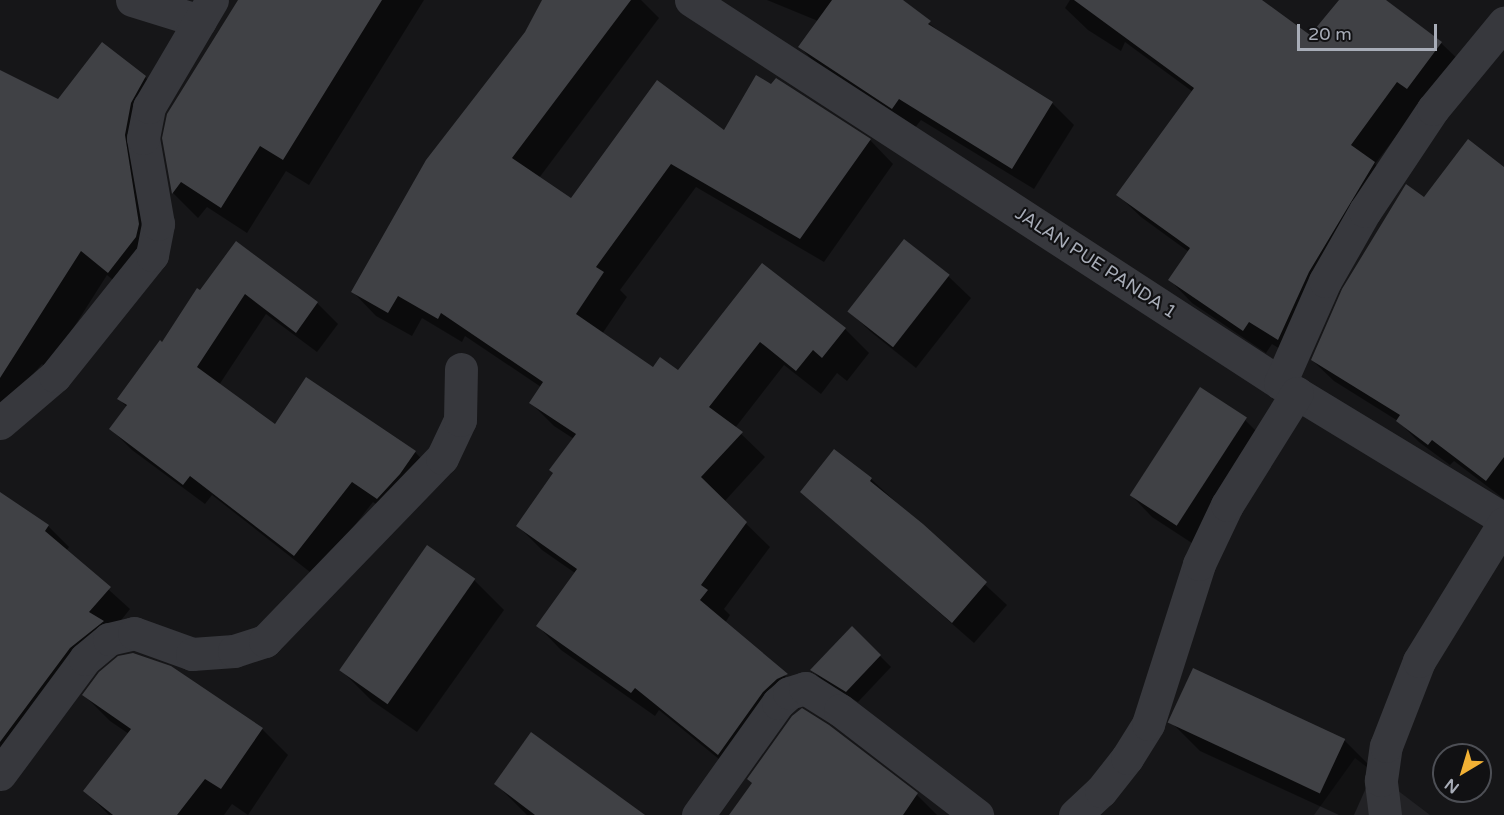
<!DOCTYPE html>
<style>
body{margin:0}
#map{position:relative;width:1504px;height:815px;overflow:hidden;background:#161618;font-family:"Varela Round",sans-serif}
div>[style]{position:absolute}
.built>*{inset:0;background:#222225}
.shadow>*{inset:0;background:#0007}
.building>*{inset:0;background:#404145;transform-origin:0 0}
.street>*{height:33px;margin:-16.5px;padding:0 16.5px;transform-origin:16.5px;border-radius:16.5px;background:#37383d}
span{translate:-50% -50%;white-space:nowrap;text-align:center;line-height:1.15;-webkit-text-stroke:4.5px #111113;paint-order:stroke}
.street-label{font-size:18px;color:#a8adb8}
.north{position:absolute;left:1432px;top:743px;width:60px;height:60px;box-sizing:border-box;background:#111113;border:2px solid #4d4f55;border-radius:50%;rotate:218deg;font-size:16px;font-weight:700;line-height:24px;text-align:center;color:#a8adb8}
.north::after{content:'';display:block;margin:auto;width:21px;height:27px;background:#f2b134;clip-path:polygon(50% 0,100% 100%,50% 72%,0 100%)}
.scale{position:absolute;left:1297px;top:24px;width:140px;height:27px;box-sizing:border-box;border:3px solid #a8adb8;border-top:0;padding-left:8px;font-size:18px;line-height:21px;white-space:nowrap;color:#a8adb8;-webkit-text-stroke:4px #111113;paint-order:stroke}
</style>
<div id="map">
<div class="built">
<div style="clip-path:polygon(1355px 758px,1430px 815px,1314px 815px)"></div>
</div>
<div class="shadow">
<div style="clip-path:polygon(239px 0,424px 0,309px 185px,286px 171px,247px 233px,207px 207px,198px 218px,173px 193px,164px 138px)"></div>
<div style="clip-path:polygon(544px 0,641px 0,659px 18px,539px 178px,571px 200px,724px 132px,870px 140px,893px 164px,824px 262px,696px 187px,620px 290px,627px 297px,602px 334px,654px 369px,678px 372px,762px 265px,845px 329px,869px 353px,847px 381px,837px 373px,821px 394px,784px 365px,735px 428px,765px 457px,724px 502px,770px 547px,724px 609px,730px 615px,725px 623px,810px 698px,786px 716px,742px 778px,659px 710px,655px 716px,561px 650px,538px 626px,575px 573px,542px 550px,518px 526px,555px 473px,574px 439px,554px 426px,530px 402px,541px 387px,465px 336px,462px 342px,422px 318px,412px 336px,376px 316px,353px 292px,526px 32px)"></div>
<div style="clip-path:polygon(767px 0,900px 0,945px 36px,1052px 103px,1074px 125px,1034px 189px,921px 120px,914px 129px,821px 69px,800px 47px,818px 21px)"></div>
<div style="clip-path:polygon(1070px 0,1260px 0,1310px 37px,1340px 0,1384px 0,1441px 43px,1464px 65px,1421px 103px,1375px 164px,1397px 186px,1331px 295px,1301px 362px,1272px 344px,1266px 353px,1192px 303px,1170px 280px,1189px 252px,1141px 217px,1118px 195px,1193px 92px,1125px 42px,1121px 51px,1088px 30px,1065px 8px)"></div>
<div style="clip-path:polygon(0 71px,58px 101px,145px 77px,170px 103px,156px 129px,134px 297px,107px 275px,48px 368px,42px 364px,0 411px)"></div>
<div style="clip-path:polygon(1504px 169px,1504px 499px,1454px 461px,1450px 465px,1419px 442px,1398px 421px,1334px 381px,1312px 360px,1425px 199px)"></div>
<div style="clip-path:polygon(904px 241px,949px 277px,971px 298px,916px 368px,871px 332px,849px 311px)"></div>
<div style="clip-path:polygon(237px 243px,317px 303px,338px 324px,317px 352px,266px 314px,219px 385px,275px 426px,415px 452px,435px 473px,398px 518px,373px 502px,315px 576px,212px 495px,205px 504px,132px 450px,111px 429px,127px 407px,119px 399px)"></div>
<div style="clip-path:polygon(1240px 415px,1262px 437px,1198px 547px,1152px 517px,1131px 495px)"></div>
<div style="clip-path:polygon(871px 479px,1007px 605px,974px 643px,802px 492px)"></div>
<div style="clip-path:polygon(0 494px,48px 526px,69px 547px,66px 551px,130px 609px,0 773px)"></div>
<div style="clip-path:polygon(474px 580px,504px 610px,417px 732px,371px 700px,341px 670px)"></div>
<div style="clip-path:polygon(852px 628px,891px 667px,858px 702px,823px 681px,812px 670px)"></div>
<div style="clip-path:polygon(1194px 670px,1345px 741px,1374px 770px,1354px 815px,1339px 815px,1200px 751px,1170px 721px)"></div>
<div style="clip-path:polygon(84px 695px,262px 729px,288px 755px,248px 815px,232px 804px,224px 815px,109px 815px,85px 791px,129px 734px,110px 721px)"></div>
<div style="clip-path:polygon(496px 784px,642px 815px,527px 815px)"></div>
<div style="clip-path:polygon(917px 795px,937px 815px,731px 815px)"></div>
</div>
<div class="building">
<div style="clip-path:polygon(238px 0,382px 0,283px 160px,260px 146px,221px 208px,181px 182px,172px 194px,162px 138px,167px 114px)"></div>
<div style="clip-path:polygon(542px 0,631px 0,512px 158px,571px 198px,657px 80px,724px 130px,756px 75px,771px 84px,776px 78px,871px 139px,800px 239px,671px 164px,596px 267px,604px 272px,576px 314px,653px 367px,660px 357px,678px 370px,762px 263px,846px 328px,822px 358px,813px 350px,796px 371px,760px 342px,709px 407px,743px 432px,701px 477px,747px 522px,701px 585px,708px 590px,700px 600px,788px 674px,777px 679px,763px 692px,718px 755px,635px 688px,631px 693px,536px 626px,577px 569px,516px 526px,553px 473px,549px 470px,576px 434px,529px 403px,543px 382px,441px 313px,438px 319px,398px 296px,388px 313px,351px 292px,426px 160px,525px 32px)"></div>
<div style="clip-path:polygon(832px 0,903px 0,931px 21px,928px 24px,1053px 102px,1012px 169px,899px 99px,892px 109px,798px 47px)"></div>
<div style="clip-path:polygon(1074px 0,1262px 0,1310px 35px,1339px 0,1386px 0,1442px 42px,1407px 89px,1397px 82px,1351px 145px,1375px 162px,1309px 272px,1278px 340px,1249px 322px,1243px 331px,1168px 280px,1190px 248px,1116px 195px,1194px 88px)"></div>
<div style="clip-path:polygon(102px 42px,146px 76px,131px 103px,125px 135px,139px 224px,136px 237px,108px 273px,81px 251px,0 378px,0 70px,58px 99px)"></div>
<div style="clip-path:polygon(1468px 139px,1504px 167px,1504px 457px,1486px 481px,1432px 440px,1428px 445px,1396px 421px,1400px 415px,1311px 360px,1342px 289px,1406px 184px,1424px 197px)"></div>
<div style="left:904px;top:239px;width:58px;height:92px;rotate:38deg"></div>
<div style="clip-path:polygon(236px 241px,318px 302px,296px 333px,245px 294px,197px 367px,275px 424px,306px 377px,416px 451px,400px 474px,377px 499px,352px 482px,294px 556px,190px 476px,183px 485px,109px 429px,127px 405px,117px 399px,160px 340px,162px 342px,197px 288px,200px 290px)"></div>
<div style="left:1200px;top:387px;width:56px;height:129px;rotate:33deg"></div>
<div style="clip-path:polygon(834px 449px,872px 478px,870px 481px,923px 524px,987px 582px,952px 623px,800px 492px)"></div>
<div style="clip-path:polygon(0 492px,49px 525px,45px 531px,111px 587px,89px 612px,104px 621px,70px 648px,0 742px)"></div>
<div style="left:427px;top:545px;width:59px;height:153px;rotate:35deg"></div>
<div style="clip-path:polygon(852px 626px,881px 655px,846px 692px,810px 670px)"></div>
<div style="clip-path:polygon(133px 653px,171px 666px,263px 728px,221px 789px,205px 779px,177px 815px,113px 815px,83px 791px,131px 729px,82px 695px,99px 672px,118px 656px)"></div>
<div style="left:1193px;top:668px;width:168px;height:60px;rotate:25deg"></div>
<div style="clip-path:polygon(802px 708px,829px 725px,918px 793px,903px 815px,729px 815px,752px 783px,747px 779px,792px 716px)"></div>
<div style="clip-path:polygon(531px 732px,645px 815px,535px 815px,494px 784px)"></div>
</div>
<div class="street">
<div style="left:132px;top:0;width:71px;rotate:17.2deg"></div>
<div style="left:691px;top:0;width:703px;rotate:33.03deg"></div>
<div style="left:1280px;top:383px;width:262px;rotate:31.3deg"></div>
<div style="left:1280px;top:383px;width:111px;rotate:-66.2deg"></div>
<div style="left:1325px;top:281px;width:81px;rotate:-60.3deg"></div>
<div style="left:1365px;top:211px;width:123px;rotate:-56.3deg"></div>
<div style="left:1433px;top:109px;width:112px;rotate:-50.5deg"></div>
<div style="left:0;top:423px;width:72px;rotate:-40.5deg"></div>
<div style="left:55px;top:376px;width:155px;rotate:-51.3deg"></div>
<div style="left:152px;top:255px;width:32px;rotate:-79deg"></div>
<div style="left:158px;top:224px;width:87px;rotate:-99.9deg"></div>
<div style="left:143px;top:138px;width:32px;rotate:-79deg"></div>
<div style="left:149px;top:107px;width:124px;rotate:-59.5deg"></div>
<div style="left:0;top:774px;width:143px;rotate:-53.5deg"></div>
<div style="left:85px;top:659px;width:31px;rotate:-40deg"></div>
<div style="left:109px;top:639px;width:26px;rotate:-13deg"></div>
<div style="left:134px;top:633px;width:62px;rotate:19.9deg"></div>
<div style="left:192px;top:654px;width:42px;rotate:-4.1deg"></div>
<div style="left:234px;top:651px;width:33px;rotate:-18deg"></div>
<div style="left:265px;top:641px;width:255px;rotate:-46deg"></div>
<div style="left:442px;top:458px;width:42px;rotate:-64.7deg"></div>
<div style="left:460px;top:420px;width:51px;rotate:-88.9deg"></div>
<div style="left:698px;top:815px;width:138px;rotate:-54.5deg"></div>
<div style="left:778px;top:703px;width:15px;rotate:-42deg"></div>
<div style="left:789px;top:693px;width:17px;rotate:-17deg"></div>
<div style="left:805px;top:688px;width:41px;rotate:32.2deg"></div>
<div style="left:840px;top:710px;width:173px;rotate:37.5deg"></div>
<div style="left:1075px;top:815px;width:35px;rotate:-43deg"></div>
<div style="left:1101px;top:791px;width:42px;rotate:-51.8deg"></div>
<div style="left:1127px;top:758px;width:40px;rotate:-58deg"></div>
<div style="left:1148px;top:724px;width:168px;rotate:-72.3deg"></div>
<div style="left:1199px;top:564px;width:65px;rotate:-64.6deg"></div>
<div style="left:1227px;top:505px;width:132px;rotate:-58deg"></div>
<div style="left:1385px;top:815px;width:35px;rotate:-97deg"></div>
<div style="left:1381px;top:780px;width:34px;rotate:-82deg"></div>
<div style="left:1386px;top:746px;width:91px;rotate:-68.8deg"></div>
<div style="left:1419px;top:661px;width:162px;rotate:-58.4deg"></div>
</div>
<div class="street-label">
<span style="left:1096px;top:263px;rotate:33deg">JALAN PUE PANDA 1</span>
</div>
<div class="north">N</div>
<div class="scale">20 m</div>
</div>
